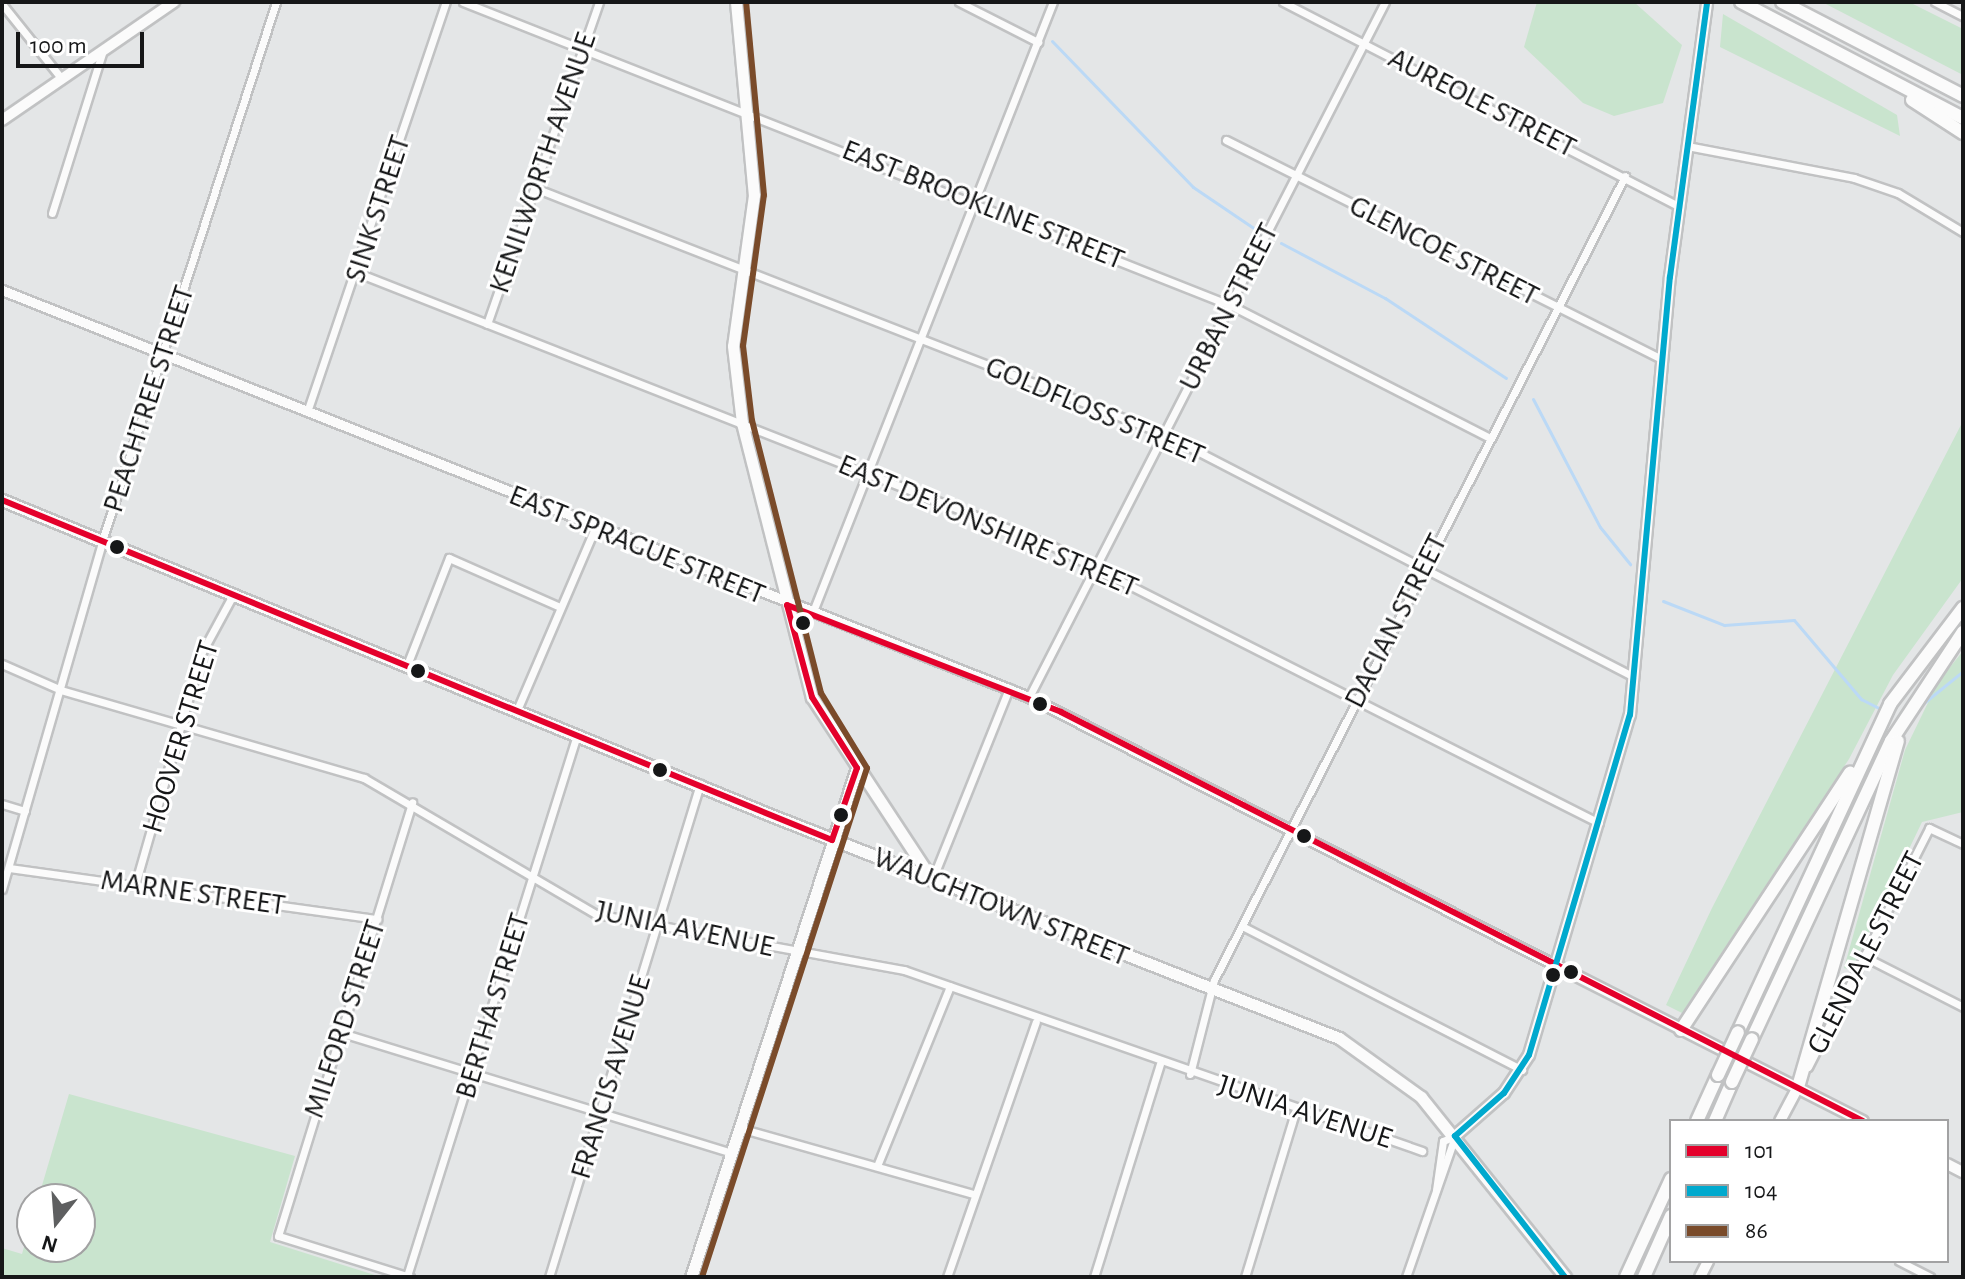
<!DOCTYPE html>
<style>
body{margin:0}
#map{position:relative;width:1965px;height:1279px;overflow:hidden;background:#e4e6e7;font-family:"Alegreya Sans",sans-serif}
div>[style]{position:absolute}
.green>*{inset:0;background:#c9e4ce}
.stream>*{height:3px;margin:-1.5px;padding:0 1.5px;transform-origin:1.5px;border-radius:1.5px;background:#bbd9f6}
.roads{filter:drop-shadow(2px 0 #c1c2c3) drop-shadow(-2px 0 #c1c2c3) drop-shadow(0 2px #c1c2c3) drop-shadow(0 -2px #c1c2c3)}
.minor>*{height:7px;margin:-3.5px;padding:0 3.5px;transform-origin:3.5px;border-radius:3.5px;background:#fbfbfb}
.tertiary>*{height:9px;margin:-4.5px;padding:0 4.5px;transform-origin:4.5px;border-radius:4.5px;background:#fbfbfb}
.secondary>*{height:10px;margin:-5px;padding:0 5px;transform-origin:5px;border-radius:5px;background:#fbfbfb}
.primary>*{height:11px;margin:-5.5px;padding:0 5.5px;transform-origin:5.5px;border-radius:5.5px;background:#fbfbfb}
.motorway>*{height:12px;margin:-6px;padding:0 6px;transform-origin:6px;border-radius:6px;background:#fbfbfb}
.bridges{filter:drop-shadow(2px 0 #c1c2c3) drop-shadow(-2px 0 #c1c2c3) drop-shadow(0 2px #c1c2c3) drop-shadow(0 -2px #c1c2c3)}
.motorway-bridge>*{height:12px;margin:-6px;padding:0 6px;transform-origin:6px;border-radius:6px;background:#fbfbfb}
.bus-1>*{height:6px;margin:-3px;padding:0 3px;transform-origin:3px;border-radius:3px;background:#e4002b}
.bus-2>*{height:6px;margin:-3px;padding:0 3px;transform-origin:3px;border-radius:3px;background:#00a9ce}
.bus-3>*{height:6px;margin:-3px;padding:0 3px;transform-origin:3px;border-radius:3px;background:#7a4b2a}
.dots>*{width:22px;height:22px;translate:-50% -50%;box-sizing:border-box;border:4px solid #fff;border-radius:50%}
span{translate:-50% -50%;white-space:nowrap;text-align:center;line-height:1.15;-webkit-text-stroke:6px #fff;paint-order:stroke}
.street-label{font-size:30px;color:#161718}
.frame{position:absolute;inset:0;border:4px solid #161718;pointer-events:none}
.legend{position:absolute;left:1669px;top:1119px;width:280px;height:144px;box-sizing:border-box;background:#fff;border:2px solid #a2a2a3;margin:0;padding:10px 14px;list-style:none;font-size:24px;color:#161718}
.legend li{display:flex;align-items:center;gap:16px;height:40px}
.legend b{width:40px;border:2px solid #a2a2a3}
.north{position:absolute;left:16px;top:1183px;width:80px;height:80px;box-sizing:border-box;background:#fff;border:2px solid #a2a2a3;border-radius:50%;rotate:197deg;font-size:22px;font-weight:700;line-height:32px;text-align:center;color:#161718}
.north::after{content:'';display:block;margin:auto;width:28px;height:36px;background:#5e5f60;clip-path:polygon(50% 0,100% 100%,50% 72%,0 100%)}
.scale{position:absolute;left:16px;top:32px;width:128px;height:36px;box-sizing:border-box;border:4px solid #161718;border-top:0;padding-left:10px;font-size:24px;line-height:28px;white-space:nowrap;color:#161718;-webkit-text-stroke:6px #fff;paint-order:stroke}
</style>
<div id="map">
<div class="green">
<div style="clip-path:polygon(1537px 2px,1634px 2px,1682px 45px,1663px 103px,1614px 116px,1583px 103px,1524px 47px)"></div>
<div style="clip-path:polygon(1822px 2px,1909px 2px,1963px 29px,1963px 75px)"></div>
<div style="clip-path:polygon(1723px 14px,1897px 115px,1900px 136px,1720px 47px)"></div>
<div style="clip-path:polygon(1963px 421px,1963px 578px,1893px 675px,1849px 759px,1682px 1013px,1666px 1005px,1712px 908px)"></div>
<div style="clip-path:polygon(1963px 651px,1963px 812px,1922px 822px,1851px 970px,1844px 968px,1905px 750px,1938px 682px)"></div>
<div style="clip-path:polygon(69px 1094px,295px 1156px,270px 1242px,381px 1277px,2px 1277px,2px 1248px,22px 1254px,32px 1219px,32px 1247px,80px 1247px,80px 1199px,38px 1199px)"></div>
</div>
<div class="stream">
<div style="left:1052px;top:41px;width:203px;rotate:46deg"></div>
<div style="left:1193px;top:187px;width:78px;rotate:34.1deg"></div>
<div style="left:1281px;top:243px;width:118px;rotate:27.9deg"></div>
<div style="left:1385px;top:298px;width:145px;rotate:33.5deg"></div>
<div style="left:1533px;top:399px;width:144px;rotate:62.4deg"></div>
<div style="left:1600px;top:527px;width:48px;rotate:51deg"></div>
<div style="left:1663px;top:601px;width:66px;rotate:21.5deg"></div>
<div style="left:1724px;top:625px;width:70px;rotate:-4.1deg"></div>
<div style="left:1794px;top:620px;width:104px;rotate:49.7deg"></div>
<div style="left:1861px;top:699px;width:22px;rotate:27deg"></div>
<div style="left:1920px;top:706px;width:55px;rotate:-39.1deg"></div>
</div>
<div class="roads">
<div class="minor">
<div style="left:463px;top:2px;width:825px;rotate:21.56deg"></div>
<div style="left:1230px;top:305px;width:292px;rotate:27.1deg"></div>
<div style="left:959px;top:2px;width:89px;rotate:26.9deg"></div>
<div style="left:1283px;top:2px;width:445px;rotate:27.3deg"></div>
<div style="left:1935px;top:2px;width:31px;rotate:27deg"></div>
<div style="left:2px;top:4px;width:95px;rotate:51.4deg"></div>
<div style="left:1226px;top:140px;width:489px;rotate:26.7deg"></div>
<div style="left:1687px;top:146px;width:170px;rotate:10.8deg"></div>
<div style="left:1854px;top:178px;width:46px;rotate:18.8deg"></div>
<div style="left:1898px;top:193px;width:76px;rotate:31deg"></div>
<div style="left:535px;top:188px;width:675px;rotate:21.36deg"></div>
<div style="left:1164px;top:434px;width:529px;rotate:27.34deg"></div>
<div style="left:52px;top:213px;width:171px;rotate:-72.6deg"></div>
<div style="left:358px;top:273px;width:746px;rotate:21.47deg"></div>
<div style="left:1052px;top:546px;width:613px;rotate:26.86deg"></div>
<div style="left:487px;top:324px;width:341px;rotate:-70.8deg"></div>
<div style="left:307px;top:412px;width:433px;rotate:-71.3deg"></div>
<div style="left:812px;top:614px;width:658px;rotate:-68.51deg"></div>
<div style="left:2px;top:664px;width:64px;rotate:23.8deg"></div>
<div style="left:61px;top:690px;width:316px;rotate:16.2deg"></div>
<div style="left:364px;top:778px;width:269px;rotate:30.4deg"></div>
<div style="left:596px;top:914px;width:313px;rotate:10.3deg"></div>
<div style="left:904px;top:970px;width:549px;rotate:19.26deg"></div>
<div style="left:407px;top:665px;width:115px;rotate:-68.6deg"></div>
<div style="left:449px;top:558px;width:121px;rotate:23.8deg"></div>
<div style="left:1029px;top:697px;width:781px;rotate:-62.88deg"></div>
<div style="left:517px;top:710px;width:198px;rotate:-66.8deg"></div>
<div style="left:2px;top:804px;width:24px;rotate:17deg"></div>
<div style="left:9px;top:868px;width:372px;rotate:7.9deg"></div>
<div style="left:932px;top:880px;width:207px;rotate:-68.1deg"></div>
<div style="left:135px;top:885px;width:242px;rotate:-74deg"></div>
<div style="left:202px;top:652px;width:67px;rotate:-61.5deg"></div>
<div style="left:2px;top:889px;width:365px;rotate:-73.9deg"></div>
<div style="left:103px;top:538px;width:563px;rotate:-72.11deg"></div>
<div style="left:1242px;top:926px;width:315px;rotate:27.2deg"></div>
<div style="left:1865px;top:957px;width:110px;rotate:27deg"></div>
<div style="left:342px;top:1033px;width:408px;rotate:17.1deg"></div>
<div style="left:1808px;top:1067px;width:268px;rotate:-63.1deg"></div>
<div style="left:1929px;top:828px;width:38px;rotate:25deg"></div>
<div style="left:1190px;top:1074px;width:97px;rotate:-75.7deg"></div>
<div style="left:1214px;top:980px;width:903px;rotate:-62.92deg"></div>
<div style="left:740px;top:1128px;width:242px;rotate:15.8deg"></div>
<div style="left:877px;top:1166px;width:194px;rotate:-67.9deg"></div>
<div style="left:1899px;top:1261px;width:35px;rotate:27deg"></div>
<div style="left:407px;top:1276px;width:567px;rotate:-72.56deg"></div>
<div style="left:410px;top:1277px;width:138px;rotate:-162.7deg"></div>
<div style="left:278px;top:1236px;width:454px;rotate:-72.8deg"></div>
<div style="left:549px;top:1277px;width:516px;rotate:-72.97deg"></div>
<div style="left:947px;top:1277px;width:270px;rotate:-70.8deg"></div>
<div style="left:1094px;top:1277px;width:223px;rotate:-72.8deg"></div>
<div style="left:1245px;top:1277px;width:176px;rotate:-73.1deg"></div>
<div style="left:1406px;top:1277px;width:149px;rotate:-70.8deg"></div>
<div style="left:1455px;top:1136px;width:13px;rotate:157deg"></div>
<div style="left:1443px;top:1141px;width:49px;rotate:98.1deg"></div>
</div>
<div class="tertiary">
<div style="left:2px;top:290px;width:1105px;rotate:21.62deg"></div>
<div style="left:1029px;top:697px;width:593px;rotate:27deg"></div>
</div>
<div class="secondary">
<div style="left:2px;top:120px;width:209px;rotate:-34.5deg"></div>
<div style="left:1557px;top:966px;width:343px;rotate:26.9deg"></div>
<div style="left:1780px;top:1121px;width:38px;rotate:-62deg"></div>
<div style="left:1455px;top:1136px;width:65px;rotate:-41.3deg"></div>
<div style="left:1504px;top:1093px;width:45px;rotate:-56.7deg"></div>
<div style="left:1529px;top:1055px;width:355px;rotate:-73.5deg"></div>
<div style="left:1630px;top:715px;width:440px;rotate:-84.8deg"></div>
<div style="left:1670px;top:277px;width:277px;rotate:-82.3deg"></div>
<div style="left:1947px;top:1164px;width:18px;rotate:27deg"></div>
<div style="left:1700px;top:1277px;width:18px;rotate:-63deg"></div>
</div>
<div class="primary">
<div style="left:736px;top:2px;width:194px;rotate:84.7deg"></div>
<div style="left:754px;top:195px;width:152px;rotate:97.9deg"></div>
<div style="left:733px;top:346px;width:78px;rotate:83.3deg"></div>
<div style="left:742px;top:423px;width:283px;rotate:75.7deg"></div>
<div style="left:812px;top:697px;width:219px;rotate:56.7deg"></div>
<div style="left:2px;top:500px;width:833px;rotate:22.29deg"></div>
<div style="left:773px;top:816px;width:608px;rotate:21.42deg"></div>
<div style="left:1339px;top:1038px;width:101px;rotate:35.7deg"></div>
<div style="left:1421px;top:1097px;width:231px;rotate:51.3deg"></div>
<div style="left:691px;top:1277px;width:535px;rotate:-71.94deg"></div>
</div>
<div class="motorway">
<div style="left:1741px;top:2px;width:250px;rotate:27.6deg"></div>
<div style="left:1782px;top:2px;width:204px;rotate:27.4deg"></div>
<div style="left:1912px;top:100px;width:61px;rotate:32.9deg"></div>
<div style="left:1681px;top:1030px;width:308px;rotate:-56.7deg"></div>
<div style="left:1738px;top:1032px;width:362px;rotate:-65.1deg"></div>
<div style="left:1890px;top:704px;width:121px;rotate:-52.8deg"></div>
<div style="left:1752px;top:1039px;width:329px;rotate:-65deg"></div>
<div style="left:1891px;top:741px;width:131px;rotate:-56.6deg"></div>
<div style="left:1798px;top:1087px;width:360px;rotate:-73.9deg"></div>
<div style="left:1697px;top:1121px;width:51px;rotate:-65.5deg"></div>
<div style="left:1715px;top:1121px;width:43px;rotate:-66.4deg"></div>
<div style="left:1626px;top:1277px;width:108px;rotate:-65.3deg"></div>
<div style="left:1644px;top:1277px;width:67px;rotate:-66.1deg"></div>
</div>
</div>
<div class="bridges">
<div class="motorway-bridge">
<div style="left:1718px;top:1075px;width:47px;rotate:-65.1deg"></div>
<div style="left:1732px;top:1082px;width:47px;rotate:-65.1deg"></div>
</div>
</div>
<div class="bus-1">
<div style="left:2px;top:500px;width:897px;rotate:22.28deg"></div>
<div style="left:832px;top:840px;width:76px;rotate:-70.9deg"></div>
<div style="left:857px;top:768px;width:84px;rotate:-122.4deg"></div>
<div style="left:812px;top:697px;width:95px;rotate:-105.2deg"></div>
<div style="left:787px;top:605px;width:294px;rotate:21.3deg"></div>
<div style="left:1061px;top:712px;width:900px;rotate:27.02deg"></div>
</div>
<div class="bus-2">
<div style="left:1565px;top:1277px;width:179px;rotate:-128deg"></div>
<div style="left:1455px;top:1136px;width:65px;rotate:-41.3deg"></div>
<div style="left:1504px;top:1093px;width:45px;rotate:-56.7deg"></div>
<div style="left:1529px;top:1055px;width:355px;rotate:-73.5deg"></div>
<div style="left:1630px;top:715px;width:440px;rotate:-84.8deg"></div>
<div style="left:1670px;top:277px;width:277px;rotate:-82.3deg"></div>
</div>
<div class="bus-3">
<div style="left:702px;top:1277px;width:535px;rotate:-72.04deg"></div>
<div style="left:867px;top:768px;width:88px;rotate:-121.5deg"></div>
<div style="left:821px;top:693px;width:281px;rotate:-104.2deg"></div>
<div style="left:752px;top:421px;width:76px;rotate:-96.8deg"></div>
<div style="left:743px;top:346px;width:152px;rotate:-82.1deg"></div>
<div style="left:764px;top:195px;width:194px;rotate:-95.3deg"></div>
</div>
<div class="dots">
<div style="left:117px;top:547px;background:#161718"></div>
<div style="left:803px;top:623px;background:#161718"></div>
<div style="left:418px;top:671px;background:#161718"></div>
<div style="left:1040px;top:704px;background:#161718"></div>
<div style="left:660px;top:770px;background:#161718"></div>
<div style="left:841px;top:815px;background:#161718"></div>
<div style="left:1304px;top:836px;background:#161718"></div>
<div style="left:1571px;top:972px;background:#161718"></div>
<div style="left:1553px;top:975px;background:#161718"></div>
</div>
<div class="street-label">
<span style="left:1482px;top:103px;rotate:27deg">AUREOLE STREET</span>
<span style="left:543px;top:163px;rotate:-71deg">KENILWORTH AVENUE</span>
<span style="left:983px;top:205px;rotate:22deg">EAST BROOKLINE STREET</span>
<span style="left:378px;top:209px;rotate:-72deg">SINK STREET</span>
<span style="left:1444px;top:251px;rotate:27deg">GLENCOE STREET</span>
<span style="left:1229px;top:307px;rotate:-63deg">URBAN STREET</span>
<span style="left:149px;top:399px;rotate:-72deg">PEACHTREE STREET</span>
<span style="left:1095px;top:411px;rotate:23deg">GOLDFLOSS STREET</span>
<span style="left:988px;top:526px;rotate:23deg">EAST DEVONSHIRE STREET</span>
<span style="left:637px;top:545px;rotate:22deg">EAST SPRAGUE STREET</span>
<span style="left:1396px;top:621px;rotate:-63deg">DACIAN STREET</span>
<span style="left:181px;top:737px;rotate:-73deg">HOOVER STREET</span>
<span style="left:193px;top:893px;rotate:8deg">MARNE STREET</span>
<span style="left:1001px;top:907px;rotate:22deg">WAUGHTOWN STREET</span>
<span style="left:685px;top:929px;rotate:12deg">JUNIA AVENUE</span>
<span style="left:1866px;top:953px;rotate:-63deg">GLENDALE STREET</span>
<span style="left:493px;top:1006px;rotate:-73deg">BERTHA STREET</span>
<span style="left:345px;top:1019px;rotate:-72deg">MILFORD STREET</span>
<span style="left:611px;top:1077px;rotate:-73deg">FRANCIS AVENUE</span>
<span style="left:1305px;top:1112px;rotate:18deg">JUNIA AVENUE</span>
</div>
<div class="frame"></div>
<ul class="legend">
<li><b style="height:10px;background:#e4002b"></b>101</li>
<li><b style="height:10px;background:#00a9ce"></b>104</li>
<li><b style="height:10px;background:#7a4b2a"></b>86</li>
</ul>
<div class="north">N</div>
<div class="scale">100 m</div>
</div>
